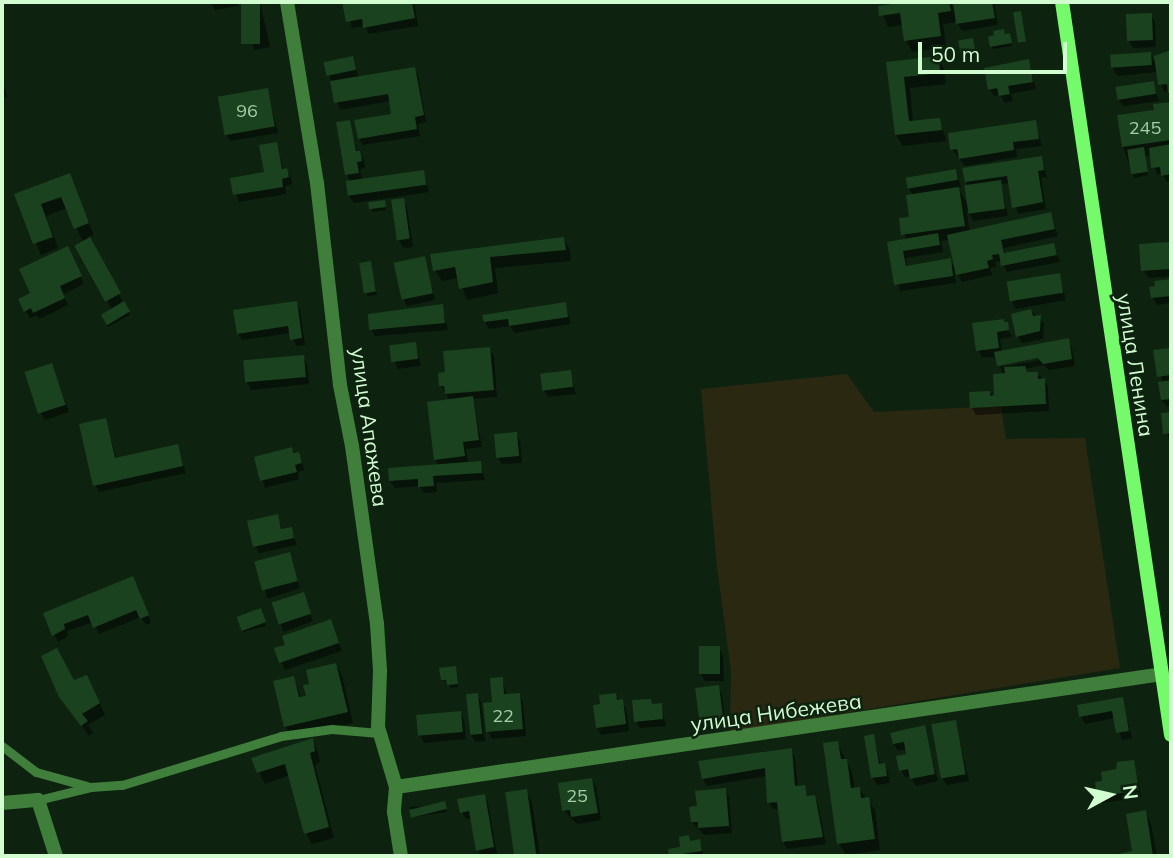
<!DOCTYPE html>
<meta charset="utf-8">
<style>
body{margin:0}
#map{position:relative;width:1173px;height:858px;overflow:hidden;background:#0e2210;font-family:Mulish,sans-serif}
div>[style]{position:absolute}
.green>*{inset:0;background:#2b2812}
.shadow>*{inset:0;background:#0007;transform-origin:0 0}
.building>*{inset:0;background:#1b421f;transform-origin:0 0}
.lane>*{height:9px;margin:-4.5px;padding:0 4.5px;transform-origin:4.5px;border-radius:4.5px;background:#3f7f3b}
.street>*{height:14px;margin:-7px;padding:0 7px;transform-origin:7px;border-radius:7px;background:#3f7f3b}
.secondary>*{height:14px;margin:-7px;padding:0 7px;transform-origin:7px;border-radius:7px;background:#75fa6b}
span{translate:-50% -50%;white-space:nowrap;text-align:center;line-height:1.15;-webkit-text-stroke:5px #0e2210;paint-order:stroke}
.number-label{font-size:18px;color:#a4cea4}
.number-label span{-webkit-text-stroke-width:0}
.street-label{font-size:21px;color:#d1fdd1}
.frame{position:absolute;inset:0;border:4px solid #d1fdd1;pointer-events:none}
.north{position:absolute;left:1075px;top:760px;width:70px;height:70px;-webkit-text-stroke:5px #0e2210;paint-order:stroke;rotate:82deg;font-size:19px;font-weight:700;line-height:28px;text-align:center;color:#d1fdd1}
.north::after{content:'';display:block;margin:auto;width:24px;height:32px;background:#d1fdd1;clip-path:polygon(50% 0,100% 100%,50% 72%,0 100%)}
.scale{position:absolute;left:918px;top:42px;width:149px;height:32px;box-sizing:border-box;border:4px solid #d1fdd1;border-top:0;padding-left:9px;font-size:21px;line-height:24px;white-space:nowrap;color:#d1fdd1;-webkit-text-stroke:5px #0e2210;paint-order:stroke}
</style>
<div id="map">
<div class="green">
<div style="clip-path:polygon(847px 374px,874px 412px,1001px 406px,1006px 439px,1085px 438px,1120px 668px,730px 732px,731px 671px,717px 567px,701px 389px)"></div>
</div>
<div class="shadow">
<div style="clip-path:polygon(210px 2px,237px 2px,238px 6px,215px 10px)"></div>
<div style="clip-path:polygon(242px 2px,260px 2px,270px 47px,254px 50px)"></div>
<div style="clip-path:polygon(344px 2px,414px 2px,418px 26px,369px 34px,365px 26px,352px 28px)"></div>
<div style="clip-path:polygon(919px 2px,950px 2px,956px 13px,955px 2px,994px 2px,998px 25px,962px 31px,957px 22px,943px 24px,946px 47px,912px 52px,906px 40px,903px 25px,888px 27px,880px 7px)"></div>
<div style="clip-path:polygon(1151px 15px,1155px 22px,1156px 47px,1133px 48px,1129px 41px)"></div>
<div style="clip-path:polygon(1003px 31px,1011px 38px,1012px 46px,993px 49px,991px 46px)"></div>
<div style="clip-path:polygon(974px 43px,975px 52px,963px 54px,962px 51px)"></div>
<div style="clip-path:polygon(1171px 51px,1171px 95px,1169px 91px,1164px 92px,1158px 72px,1117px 76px,1113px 69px,1112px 58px,1150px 53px,1157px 66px,1165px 52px)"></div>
<div style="clip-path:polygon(352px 58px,359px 78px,414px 69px,418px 76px,426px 122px,418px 124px,420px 136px,363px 145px,359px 138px,393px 115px,391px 101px,340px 110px,325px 62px)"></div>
<div style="clip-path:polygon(938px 58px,944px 69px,946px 84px,910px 88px,913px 122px,939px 120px,947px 141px,903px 146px,896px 135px,888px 64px)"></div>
<div style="clip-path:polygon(1028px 61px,1036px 89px,1011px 94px,1013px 101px,1005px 103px,1000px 95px,994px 96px,990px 89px)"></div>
<div style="clip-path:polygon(2px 78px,7px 97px,2px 98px)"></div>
<div style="clip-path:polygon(1153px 83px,1159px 101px,1123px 106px,1118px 99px)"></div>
<div style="clip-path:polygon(267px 90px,278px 133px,230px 141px,226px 134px)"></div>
<div style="clip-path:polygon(1171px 103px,1171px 182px,1167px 182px,1162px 174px,1157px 175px,1151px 155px,1145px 156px,1148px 175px,1134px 178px,1123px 147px,1119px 117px,1156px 111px,1155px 106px)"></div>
<div style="clip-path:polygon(1035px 121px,1042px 146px,1016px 149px,1017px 157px,965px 166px,952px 149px)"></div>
<div style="clip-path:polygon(349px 122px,358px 153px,364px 160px,365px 168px,360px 169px,362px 180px,423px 172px,429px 192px,382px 199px,386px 210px,373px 212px,371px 209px,381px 202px,381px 199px,354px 203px,349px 196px,351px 182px,347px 175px)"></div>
<div style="clip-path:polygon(276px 144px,284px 170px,291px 177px,292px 184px,285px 186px,286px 194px,239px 202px,232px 180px,266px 174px)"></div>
<div style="clip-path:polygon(evenodd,1041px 158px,1047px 177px,1041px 178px,1046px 209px,1018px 214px,1010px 183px,1001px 184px,1008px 216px,973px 221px,966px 209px,970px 232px,1051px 214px,1058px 236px,1004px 248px,1005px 254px,1054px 245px,1060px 262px,1007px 272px,1002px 261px,995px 262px,996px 267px,990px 268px,992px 275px,962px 282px,954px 268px,956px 283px,900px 291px,889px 243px,906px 240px,901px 220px,911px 218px,913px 195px,908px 188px,956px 170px,961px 187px,958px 188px,968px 205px,969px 187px,966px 182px,1041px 158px,950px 240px,957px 272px,950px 260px,907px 267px,906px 258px,943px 252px,941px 241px,950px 240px)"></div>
<div style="clip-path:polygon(69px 175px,94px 235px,88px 237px,130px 315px,108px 327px,102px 315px,112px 310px,76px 246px,83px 242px,67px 208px,46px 216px,58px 248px,41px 255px,17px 195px)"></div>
<div style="clip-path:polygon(403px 200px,407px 208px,413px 247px,404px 248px,399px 241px,393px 202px)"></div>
<div style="clip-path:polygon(564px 239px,570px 250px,571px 261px,495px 268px,498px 293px,467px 300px,459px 278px,442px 281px,435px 270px,432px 255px)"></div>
<div style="clip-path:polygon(1168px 244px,1171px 276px,1149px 278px,1144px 271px)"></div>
<div style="clip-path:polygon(71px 255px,84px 284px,63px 294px,68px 305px,39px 319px,37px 315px,30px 318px,25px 311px,32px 294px)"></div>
<div style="clip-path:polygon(424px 258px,435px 300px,407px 306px,403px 298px)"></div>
<div style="clip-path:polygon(370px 263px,377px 295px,368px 296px,366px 293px)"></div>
<div style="clip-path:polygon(1059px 275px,1066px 300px,1016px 309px,1012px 302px)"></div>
<div style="clip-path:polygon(1171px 280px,1171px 303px,1157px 305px,1153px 298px,1156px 282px)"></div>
<div style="clip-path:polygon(296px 303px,300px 310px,305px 345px,296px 346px,291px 333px,242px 340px,238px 333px)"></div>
<div style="clip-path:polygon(565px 304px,571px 324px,515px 333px,510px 326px,489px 329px,485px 322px)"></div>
<div style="clip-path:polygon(442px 306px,448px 330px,375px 336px,371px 329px)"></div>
<div style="clip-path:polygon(1031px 311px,1044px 323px,1043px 339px,1022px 343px,1018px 336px)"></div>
<div style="clip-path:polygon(1005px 324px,1012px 337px,1000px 339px,1002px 352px,1068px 340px,1072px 348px,1075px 366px,1049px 370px,1044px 365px,1024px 369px,1027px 374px,1037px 373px,1044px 380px,1048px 387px,1049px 411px,976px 415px,972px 408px,989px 393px,996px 397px,1004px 375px,1000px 367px,1047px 359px,982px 357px,978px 350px)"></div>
<div style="clip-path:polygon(415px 343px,421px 366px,397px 369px,391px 346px)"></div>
<div style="clip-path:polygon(489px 349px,494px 356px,497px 397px,473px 399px,482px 447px,466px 449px,468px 463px,480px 463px,485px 480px,436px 483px,437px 492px,424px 493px,420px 486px,395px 488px,390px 481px,439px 466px,435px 459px,450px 401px,441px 386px)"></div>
<div style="clip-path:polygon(1171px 350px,1171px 406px,1167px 407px,1162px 400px,1163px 383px,1155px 352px)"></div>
<div style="clip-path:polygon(303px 357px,307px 364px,309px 384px,251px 390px,247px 382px)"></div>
<div style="clip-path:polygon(51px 365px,69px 412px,45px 420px,41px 413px)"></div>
<div style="clip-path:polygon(570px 372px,576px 394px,548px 397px,544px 390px)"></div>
<div style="clip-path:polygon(1171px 413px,1171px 440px,1169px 440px,1163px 415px)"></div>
<div style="clip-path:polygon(105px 420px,117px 460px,177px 446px,186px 473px,99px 492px,95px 485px)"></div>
<div style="clip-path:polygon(516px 434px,520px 441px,522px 463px,502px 464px,498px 457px)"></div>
<div style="clip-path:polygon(291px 449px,302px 461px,304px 470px,298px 472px,299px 479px,265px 488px,256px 458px)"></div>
<div style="clip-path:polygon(277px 516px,283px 530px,291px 529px,297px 545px,259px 553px,255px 546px)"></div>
<div style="left:289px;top:554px;width:36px;height:34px;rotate:72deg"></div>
<div style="clip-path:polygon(137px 585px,151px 623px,146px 625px,141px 617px,99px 634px,93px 622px,67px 631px,68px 636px,58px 642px,45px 614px)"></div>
<div style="left:303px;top:594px;width:29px;height:31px;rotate:70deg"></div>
<div style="clip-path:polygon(262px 613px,266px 626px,243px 632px,242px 629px)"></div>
<div style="clip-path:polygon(330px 621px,342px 651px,285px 670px,276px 650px)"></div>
<div style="clip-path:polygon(719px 648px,723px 655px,724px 681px,705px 681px,701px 674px)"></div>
<div style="clip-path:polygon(336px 665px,342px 676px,353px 723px,292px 737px,285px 726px,293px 678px,302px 699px,308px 697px)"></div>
<div style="clip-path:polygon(457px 671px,458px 687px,451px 688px,448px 682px,442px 680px)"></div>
<div style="clip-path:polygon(502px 679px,507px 696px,519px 695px,523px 702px,526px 736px,492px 739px,488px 732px)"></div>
<div style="clip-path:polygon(73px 682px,93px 688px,105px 715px,88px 725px,93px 733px,89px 736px,61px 696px)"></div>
<div style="clip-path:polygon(718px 687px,722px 695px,726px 726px,706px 729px,702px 722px)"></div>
<div style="clip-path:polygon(477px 695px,481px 702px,485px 741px,476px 742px,471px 735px)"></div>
<div style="clip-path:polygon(615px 695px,626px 708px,629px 731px,601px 735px,597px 727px,602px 705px)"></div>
<div style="clip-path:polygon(1122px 699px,1132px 738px,1122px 740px,1115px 718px,1085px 724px,1081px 717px)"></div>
<div style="clip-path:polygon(650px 700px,653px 705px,661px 705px,666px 726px,640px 728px,636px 721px)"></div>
<div style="clip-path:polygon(460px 713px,464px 720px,466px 739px,424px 743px,420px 736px)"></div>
<div style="clip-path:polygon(955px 722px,969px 781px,947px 785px,942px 778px)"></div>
<div style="clip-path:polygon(924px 727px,938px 781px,916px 786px,911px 776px,905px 777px,901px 770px,908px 755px,907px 749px,898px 751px,894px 744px)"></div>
<div style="clip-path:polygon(873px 736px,881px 765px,888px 772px,890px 783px,877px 785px,873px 778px)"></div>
<div style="clip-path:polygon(312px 740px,318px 752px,320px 762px,315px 765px,334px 838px,312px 844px,306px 833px,290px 775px,265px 784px,253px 759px)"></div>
<div style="clip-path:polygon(837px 743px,852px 772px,855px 790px,859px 789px,875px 810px,880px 850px,846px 855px,839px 844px)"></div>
<div style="clip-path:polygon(791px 750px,795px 757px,798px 788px,804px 787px,809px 798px,814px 797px,818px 805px,826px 844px,787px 849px,783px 842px,779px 809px,773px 809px,769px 802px,767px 776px,707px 786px,703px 779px)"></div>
<div style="clip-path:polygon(1133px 762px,1142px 797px,1102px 803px,1098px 796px,1104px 782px)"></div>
<div style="clip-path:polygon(592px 779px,596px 787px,601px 820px,577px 824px,564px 810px)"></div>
<div style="clip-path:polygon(725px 790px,729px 797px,732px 833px,704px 835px,692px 822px,699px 808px)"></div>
<div style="clip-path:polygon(526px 791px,532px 802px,540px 856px,516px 856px,507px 794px)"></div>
<div style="clip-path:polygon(484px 796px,488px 803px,497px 854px,487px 856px,481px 856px,478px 850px,472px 818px,466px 819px,462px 812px)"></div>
<div style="clip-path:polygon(446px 806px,447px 812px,412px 817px,410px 807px)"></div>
<div style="clip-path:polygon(1145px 812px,1151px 824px,1157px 856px,1114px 856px,1134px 853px)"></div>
<div style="clip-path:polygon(690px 842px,701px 844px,703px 854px,671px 856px,670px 850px,682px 848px)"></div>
</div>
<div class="building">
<div style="left:241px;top:2px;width:19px;height:42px"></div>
<div style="clip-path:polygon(342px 2px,412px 2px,415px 18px,363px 28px,362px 19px,346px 22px)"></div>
<div style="clip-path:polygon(906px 2px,949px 2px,951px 11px,938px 13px,941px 36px,904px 41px,900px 13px,879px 16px,878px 6px)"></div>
<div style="clip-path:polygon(953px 2px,992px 2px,995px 18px,956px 24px)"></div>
<div style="left:1021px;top:11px;width:31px;height:8px;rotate:81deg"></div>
<div style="left:1152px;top:13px;width:27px;height:26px;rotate:88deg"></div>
<div style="clip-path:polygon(1004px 29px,1005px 34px,1010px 33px,1012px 43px,990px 47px,988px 37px,994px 35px,993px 31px)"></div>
<div style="left:973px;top:38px;width:11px;height:15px;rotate:80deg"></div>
<div style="clip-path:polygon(1171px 50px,1171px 92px,1168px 93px,1167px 84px,1158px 85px,1154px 56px)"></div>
<div style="left:1151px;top:52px;width:13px;height:41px;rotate:86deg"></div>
<div style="left:353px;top:56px;width:14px;height:30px;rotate:78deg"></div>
<div style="clip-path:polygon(939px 56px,940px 73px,904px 77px,909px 121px,940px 118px,942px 130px,895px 135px,886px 62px)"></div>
<div style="clip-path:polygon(1029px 59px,1033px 82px,1008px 86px,1010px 94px,999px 96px,997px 88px,988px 90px,984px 68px)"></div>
<div style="clip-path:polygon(415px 67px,424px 115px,415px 117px,417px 129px,358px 139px,354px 120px,391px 114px,388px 94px,334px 103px,330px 81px)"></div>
<div style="left:1154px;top:81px;width:13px;height:39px;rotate:81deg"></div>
<div style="left:268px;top:88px;width:39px;height:51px;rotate:80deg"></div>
<div style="clip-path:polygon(1171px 102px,1171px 140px,1122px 147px,1117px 115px,1154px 110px,1153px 104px)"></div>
<div style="clip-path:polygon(350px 120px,356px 151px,360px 151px,362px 161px,357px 162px,359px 173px,345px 175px,336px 122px)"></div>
<div style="clip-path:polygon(1036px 120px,1039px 139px,1013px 142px,1014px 150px,959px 159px,957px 149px,950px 150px,948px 133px)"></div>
<div style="clip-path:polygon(277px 142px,282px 169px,287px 168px,289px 177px,282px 179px,283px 187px,233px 195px,230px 178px,264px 172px,259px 145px)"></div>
<div style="clip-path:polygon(1171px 144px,1171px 174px,1161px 176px,1160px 167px,1151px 168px,1149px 148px)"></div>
<div style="left:1144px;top:147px;width:25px;height:17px;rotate:81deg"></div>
<div style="clip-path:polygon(1042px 156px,1044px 170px,1038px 171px,1043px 202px,1012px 208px,1007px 176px,965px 182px,962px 168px)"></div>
<div style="left:956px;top:169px;width:11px;height:51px;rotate:80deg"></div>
<div style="left:424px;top:170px;width:15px;height:79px;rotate:82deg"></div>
<div style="clip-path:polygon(70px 173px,89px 223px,74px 229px,61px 197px,41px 204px,53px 237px,33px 244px,14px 194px)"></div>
<div style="left:1001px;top:180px;width:29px;height:37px;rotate:82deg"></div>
<div style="clip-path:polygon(959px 187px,965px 226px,901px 235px,899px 218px,909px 217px,906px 195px)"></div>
<div style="left:404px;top:198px;width:41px;height:13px;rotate:82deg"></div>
<div style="left:385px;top:200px;width:7px;height:17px;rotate:82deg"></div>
<div style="clip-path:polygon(1051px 212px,1055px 229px,1001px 240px,1004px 253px,1054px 243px,1057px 255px,1001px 266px,999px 254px,992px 255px,993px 259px,987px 261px,989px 268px,956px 275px,947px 235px)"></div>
<div style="clip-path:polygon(938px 233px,940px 245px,903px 251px,906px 266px,951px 258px,953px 276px,894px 285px,887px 242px)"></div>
<div style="left:90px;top:237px;width:64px;height:18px;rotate:61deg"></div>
<div style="clip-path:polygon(564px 237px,566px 250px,490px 257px,493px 282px,459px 289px,455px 267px,433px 271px,430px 254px)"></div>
<div style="left:1169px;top:242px;width:27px;height:30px;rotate:86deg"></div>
<div style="clip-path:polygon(68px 246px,82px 276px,60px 286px,65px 298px,33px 313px,31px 308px,24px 312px,18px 299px,30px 293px,19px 269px)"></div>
<div style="left:425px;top:256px;width:38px;height:32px;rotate:78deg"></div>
<div style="left:371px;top:261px;width:31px;height:12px;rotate:81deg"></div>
<div style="left:1060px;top:273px;width:20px;height:54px;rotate:81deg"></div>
<div style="clip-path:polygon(1171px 279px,1171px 296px,1151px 298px,1149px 287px,1155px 286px,1154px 281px)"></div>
<div style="left:124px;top:301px;width:12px;height:27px;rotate:59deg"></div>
<div style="clip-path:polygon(297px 301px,302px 338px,290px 340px,288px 326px,237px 334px,233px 310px)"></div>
<div style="clip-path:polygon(566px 302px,568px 317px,509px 326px,508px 319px,484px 322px,482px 315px)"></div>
<div style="clip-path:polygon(443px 304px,445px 323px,369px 330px,368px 314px)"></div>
<div style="clip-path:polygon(1031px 309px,1033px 316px,1041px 315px,1040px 331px,1016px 337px,1011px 314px)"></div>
<div style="clip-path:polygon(1004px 319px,1004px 322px,1008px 322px,1009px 330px,997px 332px,999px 348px,976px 351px,972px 323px)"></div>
<div style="clip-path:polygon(1069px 338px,1072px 359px,1043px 364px,1038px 358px,997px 366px,994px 352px)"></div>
<div style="left:416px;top:342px;width:17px;height:27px;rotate:83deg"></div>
<div style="clip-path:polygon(490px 347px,494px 390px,445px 394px,444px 386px,439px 386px,438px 373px,445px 372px,443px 351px)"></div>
<div style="clip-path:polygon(1171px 348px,1171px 375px,1157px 377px,1153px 350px)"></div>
<div style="left:304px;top:355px;width:22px;height:61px;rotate:85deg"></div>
<div style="left:52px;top:363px;width:44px;height:29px;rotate:72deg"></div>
<div style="clip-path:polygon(1025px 366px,1027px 372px,1038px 372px,1038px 379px,1045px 378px,1046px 404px,970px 408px,969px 392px,990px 391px,990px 396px,994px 395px,993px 374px,1005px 373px,1004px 367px)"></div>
<div style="left:571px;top:370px;width:17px;height:31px;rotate:83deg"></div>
<div style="clip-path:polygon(1171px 380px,1171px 399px,1161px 400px,1158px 382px)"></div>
<div style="clip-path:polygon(473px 396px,479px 440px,463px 442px,465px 456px,434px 460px,427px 402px)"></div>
<div style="clip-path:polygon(1171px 412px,1171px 433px,1163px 434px,1161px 413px)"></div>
<div style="clip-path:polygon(106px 418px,115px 458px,178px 444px,183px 466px,93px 486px,79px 424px)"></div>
<div style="left:517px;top:432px;width:24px;height:23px;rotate:85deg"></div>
<div style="clip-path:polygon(292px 447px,293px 453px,299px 452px,302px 463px,295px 465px,297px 472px,260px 481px,254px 457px)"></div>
<div style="clip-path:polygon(481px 461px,482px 473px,433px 476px,434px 486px,418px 487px,418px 479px,389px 481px,388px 468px)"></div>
<div style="clip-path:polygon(278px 514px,281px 529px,292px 527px,294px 538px,253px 547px,247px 521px)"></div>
<div style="left:290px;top:552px;width:30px;height:37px;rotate:75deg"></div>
<div style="clip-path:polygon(133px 576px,149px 615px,140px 619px,136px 610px,93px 628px,88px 615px,64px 624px,65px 629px,52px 636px,43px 613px)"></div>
<div style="left:304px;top:592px;width:23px;height:34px;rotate:72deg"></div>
<div style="left:261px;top:608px;width:15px;height:26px;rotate:70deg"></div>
<div style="clip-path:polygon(331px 619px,339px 643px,279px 663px,274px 648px,285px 645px,282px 636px)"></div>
<div style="left:699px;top:646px;width:21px;height:28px"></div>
<div style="clip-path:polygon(57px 648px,74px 680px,87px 675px,100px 703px,82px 714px,88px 721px,81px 726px,59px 697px,41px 656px)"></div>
<div style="clip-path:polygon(336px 663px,348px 712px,284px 727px,273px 681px,294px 676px,299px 697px,306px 696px,303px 685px,309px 684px,306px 670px)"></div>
<div style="clip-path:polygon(456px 666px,458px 684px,447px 685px,446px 680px,441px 680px,439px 668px)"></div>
<div style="clip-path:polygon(503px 677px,504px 694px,520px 693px,523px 729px,486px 732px,483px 703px,492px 702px,490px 678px)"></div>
<div style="left:719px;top:685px;width:34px;height:24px;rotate:83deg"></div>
<div style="left:478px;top:693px;width:41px;height:12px;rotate:84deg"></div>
<div style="clip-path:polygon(616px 693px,617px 700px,623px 699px,626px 724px,596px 728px,593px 705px,600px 704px,599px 695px)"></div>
<div style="clip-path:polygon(1123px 697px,1129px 731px,1116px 733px,1112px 711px,1079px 717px,1077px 705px)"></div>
<div style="clip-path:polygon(651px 699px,652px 704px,662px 703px,663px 719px,634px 722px,632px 700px)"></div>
<div style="left:461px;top:711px;width:21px;height:45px;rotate:85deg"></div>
<div style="left:956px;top:720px;width:55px;height:25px;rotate:80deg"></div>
<div style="clip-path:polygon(925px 725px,935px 774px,910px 779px,908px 769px,899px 771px,896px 756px,906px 754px,904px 742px,893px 744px,890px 733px)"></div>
<div style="clip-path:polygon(874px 734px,879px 764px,885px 763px,887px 776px,871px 778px,864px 736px)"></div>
<div style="clip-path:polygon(313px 738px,315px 751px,310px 753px,329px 827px,304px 834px,285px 764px,257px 773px,251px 758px)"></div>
<div style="clip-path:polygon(838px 741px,841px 759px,847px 759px,851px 788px,860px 787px,861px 798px,869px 797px,875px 839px,837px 844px,823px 743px)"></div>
<div style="clip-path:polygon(792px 748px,795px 786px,805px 785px,807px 796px,815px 795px,823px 837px,782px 842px,777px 802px,767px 803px,765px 768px,702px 779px,698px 761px)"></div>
<div style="clip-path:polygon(1134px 760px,1139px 790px,1097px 797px,1095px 782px,1102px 781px,1101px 772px,1116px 769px,1117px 762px)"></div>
<div style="clip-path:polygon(592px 778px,598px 813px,571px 817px,570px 810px,562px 811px,558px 783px)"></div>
<div style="clip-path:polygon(726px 788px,729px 826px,698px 828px,698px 822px,691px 822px,689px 807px,697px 806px,695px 791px)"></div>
<div style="left:527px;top:789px;width:68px;height:22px;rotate:82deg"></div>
<div style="clip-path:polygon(485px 794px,494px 847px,476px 851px,469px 811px,460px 813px,457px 799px)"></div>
<div style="left:445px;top:801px;width:8px;height:37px;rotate:76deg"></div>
<div style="clip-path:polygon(1146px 810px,1153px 856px,1110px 856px,1132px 851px,1126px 814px)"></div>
<div style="clip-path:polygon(689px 835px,690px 841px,700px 839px,702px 851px,669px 856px,668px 849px,680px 847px,679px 837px)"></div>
</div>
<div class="lane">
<div style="left:2px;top:746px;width:43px;rotate:37.4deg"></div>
<div style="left:36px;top:772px;width:53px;rotate:15.4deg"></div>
<div style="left:38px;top:800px;width:55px;rotate:-13.8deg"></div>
<div style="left:91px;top:787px;width:31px;rotate:-4deg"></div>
<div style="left:122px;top:785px;width:166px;rotate:-17.1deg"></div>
<div style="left:281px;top:736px;width:51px;rotate:-7.8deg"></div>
<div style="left:332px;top:729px;width:47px;rotate:4.9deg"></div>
</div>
<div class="street">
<div style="left:287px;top:2px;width:183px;rotate:80.6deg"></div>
<div style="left:317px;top:183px;width:203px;rotate:83.5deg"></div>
<div style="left:340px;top:385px;width:62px;rotate:78.9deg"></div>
<div style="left:352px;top:446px;width:180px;rotate:82deg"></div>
<div style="left:377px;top:624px;width:47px;rotate:86.3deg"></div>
<div style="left:380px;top:671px;width:56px;rotate:92deg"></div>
<div style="left:378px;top:727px;width:63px;rotate:73.3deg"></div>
<div style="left:396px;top:787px;width:25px;rotate:95deg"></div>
<div style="left:394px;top:812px;width:45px;rotate:81deg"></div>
<div style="left:396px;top:787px;width:774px;rotate:-8.39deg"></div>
<div style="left:2px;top:803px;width:36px;rotate:-5deg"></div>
<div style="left:38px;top:800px;width:59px;rotate:72.2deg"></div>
</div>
<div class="secondary">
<div style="left:1062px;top:2px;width:741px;rotate:81.54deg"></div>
</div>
<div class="number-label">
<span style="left:247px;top:111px">96</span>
<span style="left:1145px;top:128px">245</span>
<span style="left:503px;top:716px">22</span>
<span style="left:577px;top:796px">25</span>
</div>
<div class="street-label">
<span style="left:1136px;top:365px;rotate:81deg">улица Ленина</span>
<span style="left:370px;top:427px;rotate:82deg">улица Апажева</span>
<span style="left:776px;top:712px;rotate:-8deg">улица Нибежева</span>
</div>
<div class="frame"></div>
<div class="north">N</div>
<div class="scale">50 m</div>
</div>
